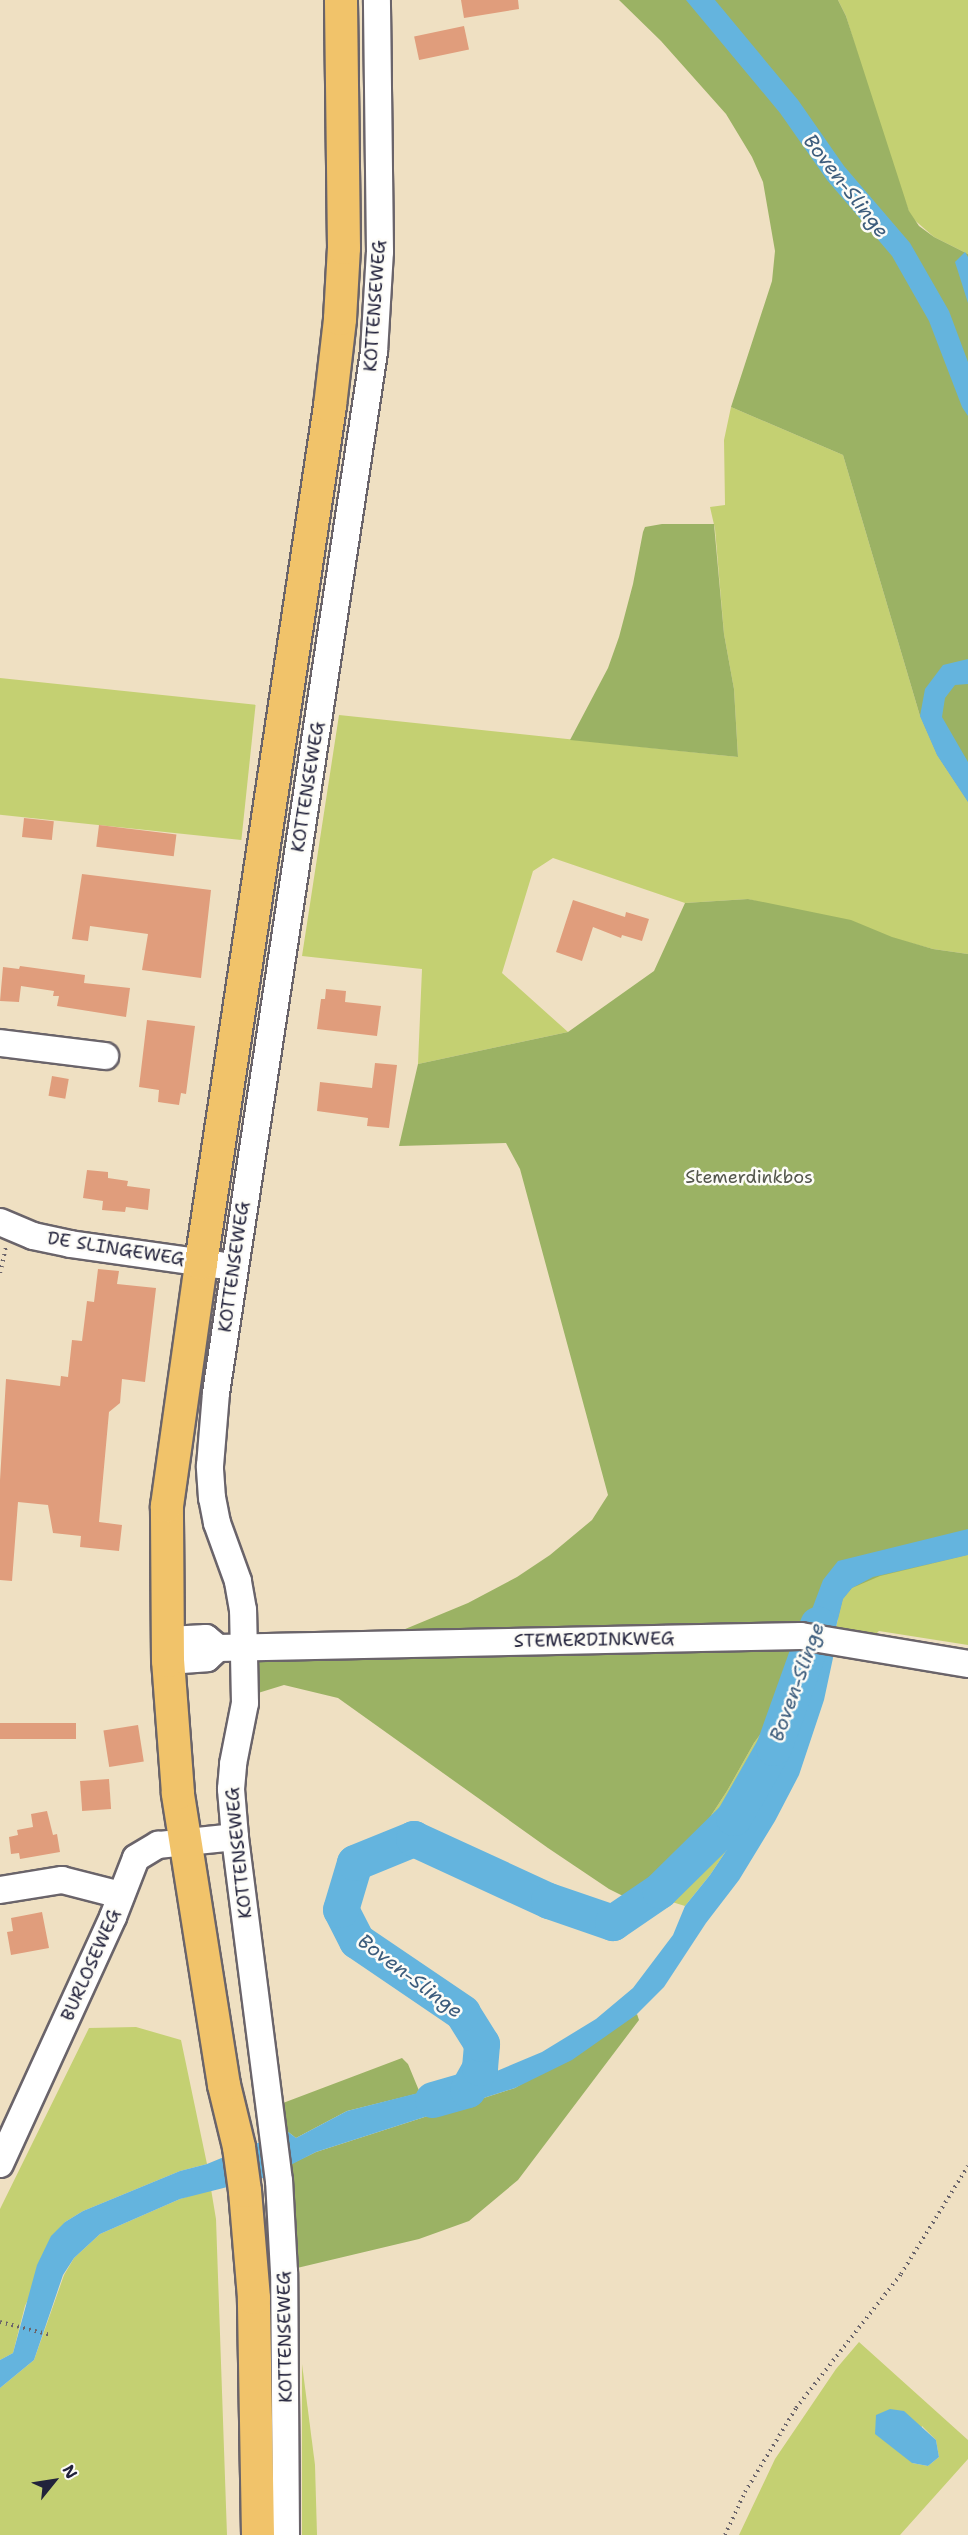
<!DOCTYPE html>
<style>
body{margin:0}
#map{position:relative;width:968px;height:2535px;overflow:hidden;background:#efe0c2;font-family:"Shantell Sans",sans-serif}
div>[style]{position:absolute}
.green>*{inset:0;background:#c4d072;transform-origin:0 0}
.forest>*{inset:0;background:#9bb264}
.water>*{inset:0;background:#64b4de}
.river>*{height:36px;margin:-18px;padding:0 18px;transform-origin:18px;border-radius:18px;background:#64b4de}
.building>*{inset:0;background:#e09d7c;transform-origin:0 0}
.path>*{height:4px;margin-top:-2px;transform-origin:0;background:repeating-linear-gradient(90deg,#6a646a 0 1.5px,transparent 0 6px)}
.roads{filter:drop-shadow(2px 0 #6a646a) drop-shadow(-2px 0 #6a646a) drop-shadow(0 2px #6a646a) drop-shadow(0 -2px #6a646a)}
.minor>*{height:26px;margin:-13px;padding:0 13px;transform-origin:13px;border-radius:13px;background:#fff}
.major>*{height:32px;margin:-16px;padding:0 16px;transform-origin:16px;border-radius:16px;background:#f1c36a}
span{translate:-50% -50%;white-space:nowrap;text-align:center;line-height:1.15;-webkit-text-stroke:5px #fdfcf7;paint-order:stroke}
.street-label{font-size:18px;color:#22223b}
.park-label{font-size:18px;color:#53564c}
.water-label{font-size:20px;color:#3c5c7c;font-style:italic}
.north{position:absolute;left:24px;top:2451px;width:60px;height:60px;-webkit-text-stroke:4px #fdfcf7;paint-order:stroke;rotate:60deg;font-size:16px;font-weight:700;line-height:24px;text-align:center;color:#22223b}
.north::after{content:'';display:block;margin:auto;width:21px;height:27px;background:#22223b;clip-path:polygon(50% 0,100% 100%,50% 72%,0 100%)}
</style>
<div id="map">
<div class="green">
<div style="clip-path:polygon(838px 0,968px 0,968px 254px,934px 237px,911px 217px,887px 151px,846px 16px)"></div>
<div style="clip-path:polygon(731px 407px,843px 455px,920px 716px,937px 755px,968px 802px,968px 954px,933px 949px,748px 899px,685px 903px,553px 858px,533px 871px,502px 973px,568px 1032px,418px 1064px,422px 969px,302px 956px,339px 715px,738px 757px,734px 689px,724px 634px,715px 529px,710px 507px,725px 505px,724px 440px)"></div>
<div style="left:0;top:678px;width:257px;height:136px;rotate:6deg"></div>
<div style="clip-path:polygon(968px 1555px,968px 1645px,879px 1631px,866px 1643px,834px 1635px,843px 1599px,852px 1588px,873px 1577px)"></div>
<div style="clip-path:polygon(795px 1646px,806px 1648px,791px 1721px,775px 1769px,754px 1809px,710px 1875px,685px 1906px,646px 1894px,681px 1862px,727px 1791px,754px 1743px,785px 1700px)"></div>
<div style="clip-path:polygon(136px 2027px,181px 2040px,207px 2164px,180px 2171px,83px 2211px,65px 2222px,25px 2306px,13px 2353px,0 2360px,0 2209px,89px 2028px)"></div>
<div style="clip-path:polygon(211px 2189px,216px 2219px,227px 2535px,0 2535px,0 2388px,34px 2360px,64px 2275px,74px 2258px,100px 2234px,180px 2199px)"></div>
<div style="clip-path:polygon(evenodd,859px 2342px,968px 2440px,968px 2459px,900px 2535px,739px 2535px,775px 2459px,836px 2369px,859px 2342px,922px 2426px,936px 2440px,939px 2457px,928px 2466px,912px 2463px,922px 2426px)"></div>
<div style="clip-path:polygon(302px 2364px,315px 2465px,317px 2535px,302px 2535px)"></div>
</div>
<div class="forest">
<div style="clip-path:polygon(619px 0,838px 0,846px 16px,909px 211px,919px 226px,934px 237px,968px 254px,968px 802px,937px 755px,920px 716px,843px 455px,731px 407px,772px 281px,775px 251px,763px 182px,752px 157px,726px 114px,661px 41px)"></div>
<div style="clip-path:polygon(662px 524px,714px 524px,724px 634px,734px 689px,738px 757px,570px 740px,608px 668px,619px 637px,633px 584px,643px 532px,645px 527px)"></div>
<div style="clip-path:polygon(748px 899px,851px 920px,892px 937px,933px 949px,968px 954px,968px 1555px,880px 1576px,852px 1588px,843px 1599px,838px 1619px,809px 1630px,398px 1632px,468px 1603px,517px 1577px,550px 1555px,592px 1520px,608px 1495px,520px 1169px,506px 1143px,399px 1146px,418px 1064px,568px 1032px,654px 971px,685px 903px)"></div>
<div style="clip-path:polygon(768px 1644px,795px 1653px,785px 1700px,754px 1743px,727px 1791px,681px 1862px,635px 1902px,609px 1889px,548px 1848px,338px 1698px,284px 1685px,258px 1693px,257px 1660px)"></div>
<div style="clip-path:polygon(637px 2014px,639px 2020px,518px 2180px,469px 2221px,419px 2239px,297px 2268px,289px 2165px,316px 2152px,515px 2088px)"></div>
<div style="clip-path:polygon(402px 2058px,408px 2064px,420px 2093px,347px 2111px,296px 2138px,287px 2131px,283px 2103px)"></div>
</div>
<div class="water">
<div style="clip-path:polygon(686px 0,715px 0,798px 100px,844px 166px,910px 243px,949px 311px,968px 362px,968px 416px,962px 407px,929px 321px,892px 256px,827px 180px,780px 113px)"></div>
<div style="clip-path:polygon(965px 252px,968px 257px,968px 303px,955px 262px)"></div>
<div style="clip-path:polygon(968px 659px,968px 684px,955px 685px,945px 698px,942px 717px,968px 762px,968px 802px,937px 755px,920px 716px,925px 689px,943px 665px)"></div>
<div style="clip-path:polygon(968px 1529px,968px 1555px,873px 1577px,852px 1588px,843px 1599px,831px 1647px,833px 1658px,824px 1700px,799px 1775px,775px 1821px,739px 1880px,706px 1923px,664px 1987px,636px 2015px,572px 2060px,515px 2088px,316px 2152px,267px 2177px,180px 2199px,100px 2234px,74px 2258px,63px 2275px,34px 2360px,0 2388px,0 2360px,13px 2353px,37px 2265px,51px 2236px,65px 2222px,83px 2211px,180px 2171px,207px 2164px,287px 2131px,296px 2138px,347px 2111px,485px 2076px,542px 2052px,596px 2019px,633px 1988px,673px 1935px,685px 1906px,710px 1875px,754px 1809px,775px 1769px,791px 1721px,811px 1612px,823px 1580px,838px 1561px)"></div>
<div style="clip-path:polygon(890px 2409px,904px 2411px,936px 2440px,939px 2457px,928px 2466px,912px 2463px,875px 2434px,876px 2415px)"></div>
</div>
<div class="river">
<div style="left:433px;top:2100px;width:36px;rotate:-16deg"></div>
<div style="left:468px;top:2090px;width:25px;rotate:-61deg"></div>
<div style="left:480px;top:2068px;width:24px;rotate:-85deg"></div>
<div style="left:482px;top:2044px;width:36px;rotate:-122deg"></div>
<div style="left:463px;top:2013px;width:128px;rotate:-145.8deg"></div>
<div style="left:357px;top:1941px;width:35px;rotate:-117deg"></div>
<div style="left:341px;top:1910px;width:49px;rotate:-73.4deg"></div>
<div style="left:355px;top:1863px;width:64px;rotate:-22.1deg"></div>
<div style="left:414px;top:1839px;width:149px;rotate:24.7deg"></div>
<div style="left:549px;top:1901px;width:68px;rotate:19deg"></div>
<div style="left:613px;top:1923px;width:57px;rotate:-34.2deg"></div>
<div style="left:660px;top:1891px;width:104px;rotate:-44.6deg"></div>
<div style="left:734px;top:1818px;width:81px;rotate:-60.3deg"></div>
<div style="left:774px;top:1748px;width:131px;rotate:-70.3deg"></div>
</div>
<div class="building">
<div style="clip-path:polygon(461px 0,518px 0,519px 9px,464px 18px)"></div>
<div style="left:464px;top:26px;width:24px;height:51px;rotate:78deg"></div>
<div style="left:24px;top:818px;width:30px;height:19px;rotate:6deg"></div>
<div style="left:99px;top:825px;width:78px;height:22px;rotate:7deg"></div>
<div style="clip-path:polygon(82px 874px,211px 890px,201px 978px,142px 970px,148px 934px,90px 926px,88px 941px,72px 939px)"></div>
<div style="clip-path:polygon(573px 900px,625px 917px,626px 912px,649px 919px,642px 941px,622px 935px,621px 938px,593px 927px,582px 961px,556px 952px)"></div>
<div style="clip-path:polygon(20px 966px,85px 975px,84px 983px,130px 988px,126px 1017px,57px 1006px,59px 996px,53px 996px,54px 991px,21px 986px,19px 1002px,0 1001px,3px 967px,19px 969px)"></div>
<div style="clip-path:polygon(326px 989px,346px 991px,345px 1002px,381px 1006px,377px 1036px,317px 1029px,321px 999px,325px 999px)"></div>
<div style="clip-path:polygon(147px 1020px,195px 1026px,186px 1094px,181px 1093px,179px 1105px,158px 1102px,159px 1090px,139px 1087px)"></div>
<div style="clip-path:polygon(375px 1063px,397px 1065px,389px 1128px,367px 1126px,368px 1118px,317px 1111px,320px 1082px,372px 1088px)"></div>
<div style="left:52px;top:1076px;width:17px;height:20px;rotate:10deg"></div>
<div style="clip-path:polygon(87px 1170px,108px 1172px,108px 1178px,128px 1181px,127px 1186px,150px 1189px,148px 1210px,126px 1207px,125px 1212px,102px 1210px,103px 1201px,83px 1198px)"></div>
<div style="clip-path:polygon(98px 1269px,119px 1271px,117px 1284px,156px 1288px,145px 1382px,122px 1379px,120px 1403px,109px 1412px,99px 1522px,122px 1525px,119px 1551px,80px 1547px,81px 1536px,53px 1533px,48px 1505px,18px 1502px,12px 1581px,0 1580px,0 1480px,6px 1379px,60px 1386px,61px 1376px,68px 1377px,72px 1340px,82px 1341px,87px 1301px,94px 1302px)"></div>
<div style="left:76px;top:1723px;width:16px;height:76px;rotate:90deg"></div>
<div style="left:138px;top:1725px;width:37px;height:35px;rotate:81deg"></div>
<div style="left:109px;top:1779px;width:30px;height:29px;rotate:86deg"></div>
<div style="clip-path:polygon(47px 1811px,53px 1835px,57px 1834px,60px 1852px,20px 1859px,19px 1853px,11px 1854px,9px 1837px,18px 1835px,17px 1830px,33px 1827px,31px 1814px)"></div>
<div style="clip-path:polygon(42px 1912px,49px 1948px,11px 1955px,7px 1932px,13px 1931px,11px 1918px)"></div>
</div>
<div class="path">
<div style="left:0;top:1273px;width:26px;rotate:-77deg"></div>
<div style="left:0;top:2322px;width:53px;rotate:14.3deg"></div>
<div style="left:725px;top:2535px;width:47px;rotate:-65.1deg"></div>
<div style="left:745px;top:2492px;width:98px;rotate:-58.7deg"></div>
<div style="left:796px;top:2408px;width:170px;rotate:-51.9deg"></div>
<div style="left:901px;top:2274px;width:127px;rotate:-58.2deg"></div>
</div>
<div class="roads">
<div class="minor">
<div style="left:0;top:1043px;width:106px;rotate:7.1deg"></div>
<div style="left:0;top:1222px;width:36px;rotate:23deg"></div>
<div style="left:33px;top:1236px;width:38px;rotate:12deg"></div>
<div style="left:70px;top:1244px;width:151px;rotate:8deg"></div>
<div style="left:168px;top:1640px;width:38px;rotate:-3deg"></div>
<div style="left:206px;top:1638px;width:16px;rotate:40deg"></div>
<div style="left:218px;top:1648px;width:583px;rotate:-1.18deg"></div>
<div style="left:801px;top:1636px;width:169px;rotate:9.5deg"></div>
<div style="left:168px;top:1661px;width:39px;rotate:-4deg"></div>
<div style="left:207px;top:1658px;width:15px;rotate:-42deg"></div>
<div style="left:0;top:1890px;width:63px;rotate:-9.2deg"></div>
<div style="left:62px;top:1880px;width:61px;rotate:14.3deg"></div>
<div style="left:0;top:2164px;width:272px;rotate:-65.4deg"></div>
<div style="left:113px;top:1917px;width:63px;rotate:-68.7deg"></div>
<div style="left:136px;top:1858px;width:26px;rotate:-31deg"></div>
<div style="left:158px;top:1845px;width:77px;rotate:-5.9deg"></div>
<div style="left:286px;top:2535px;width:263px;rotate:-90.4deg"></div>
<div style="left:284px;top:2272px;width:91px;rotate:-93.1deg"></div>
<div style="left:279px;top:2181px;width:347px;rotate:-97.3deg"></div>
<div style="left:235px;top:1837px;width:48px;rotate:-94.8deg"></div>
<div style="left:231px;top:1789px;width:25px;rotate:-85deg"></div>
<div style="left:233px;top:1764px;width:62px;rotate:-78.9deg"></div>
<div style="left:245px;top:1703px;width:93px;rotate:-91.2deg"></div>
<div style="left:243px;top:1610px;width:29px;rotate:-100deg"></div>
<div style="left:238px;top:1581px;width:62px;rotate:-109.9deg"></div>
<div style="left:217px;top:1523px;width:25px;rotate:-101deg"></div>
<div style="left:212px;top:1498px;width:32px;rotate:-94deg"></div>
<div style="left:210px;top:1466px;width:73px;rotate:-85.3deg"></div>
<div style="left:216px;top:1393px;width:1053px;rotate:-81.37deg"></div>
<div style="left:374px;top:352px;width:100px;rotate:-86.6deg"></div>
<div style="left:380px;top:252px;width:252px;rotate:-90.7deg"></div>
</div>
<div class="major">
<div style="left:258px;top:2535px;width:237px;rotate:-91deg"></div>
<div style="left:254px;top:2298px;width:107px;rotate:-94.8deg"></div>
<div style="left:245px;top:2191px;width:44px;rotate:-97.8deg"></div>
<div style="left:239px;top:2147px;width:64px;rotate:-103.6deg"></div>
<div style="left:224px;top:2085px;width:296px;rotate:-99deg"></div>
<div style="left:178px;top:1793px;width:132px;rotate:-94.3deg"></div>
<div style="left:168px;top:1661px;width:155px;rotate:-90.4deg"></div>
<div style="left:167px;top:1506px;width:245px;rotate:-82deg"></div>
<div style="left:201px;top:1263px;width:867px;rotate:-81.44deg"></div>
<div style="left:330px;top:406px;width:88px;rotate:-83.4deg"></div>
<div style="left:340px;top:319px;width:71px;rotate:-86.8deg"></div>
<div style="left:344px;top:248px;width:248px;rotate:-90.7deg"></div>
</div>
</div>
<div class="street-label">
<span style="left:375px;top:306px;rotate:-86deg">KOTTENSEWEG</span>
<span style="left:308px;top:787px;rotate:-81deg">KOTTENSEWEG</span>
<span style="left:116px;top:1249px;rotate:9deg">DE SLINGEWEG</span>
<span style="left:234px;top:1267px;rotate:-82deg">KOTTENSEWEG</span>
<span style="left:594px;top:1640px;rotate:-1deg">STEMERDINKWEG</span>
<span style="left:239px;top:1853px;rotate:-96deg">KOTTENSEWEG</span>
<span style="left:91px;top:1965px;rotate:-66deg">BURLOSEWEG</span>
<span style="left:285px;top:2337px;rotate:-91deg">KOTTENSEWEG</span>
</div>
<div class="park-label">
<span style="left:749px;top:1177px">Stemerdinkbos</span>
</div>
<div class="water-label">
<span style="left:846px;top:186px;rotate:52deg">Boven-Slinge</span>
<span style="left:797px;top:1682px;rotate:-70deg">Boven-Slinge</span>
<span style="left:410px;top:1976px;rotate:37deg">Boven-Slinge</span>
</div>
<div class="north">N</div>
</div>
